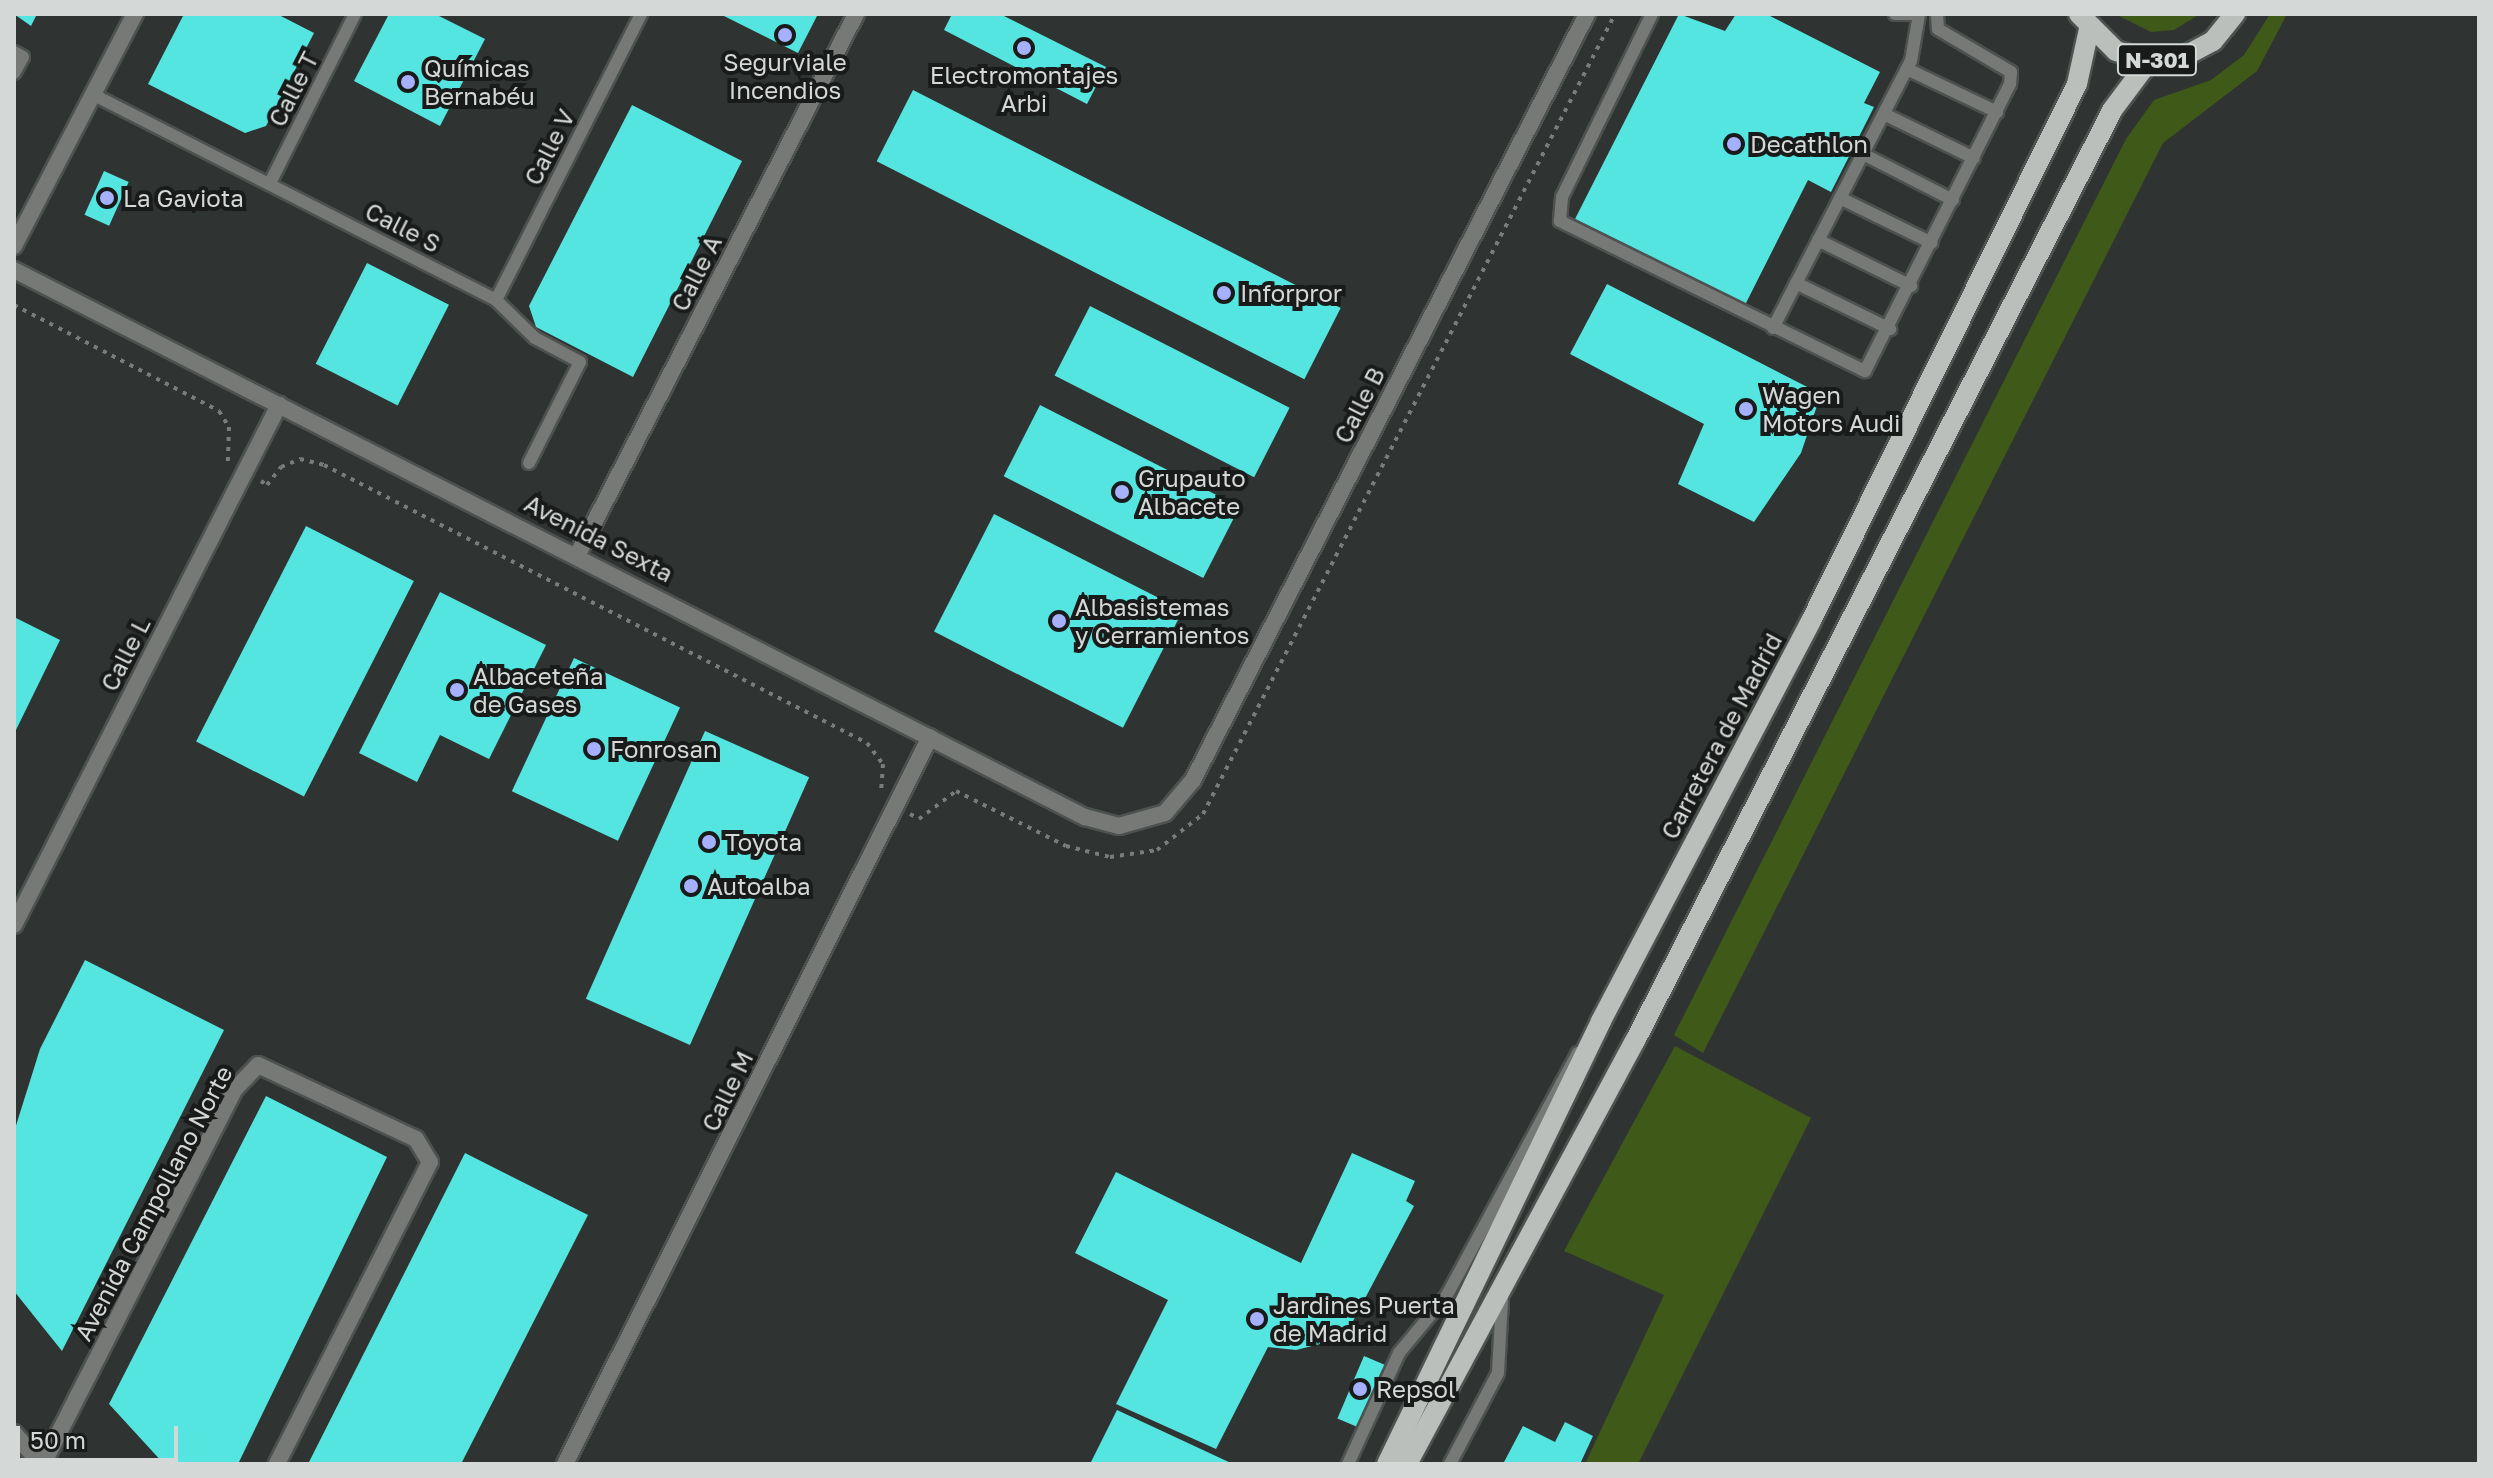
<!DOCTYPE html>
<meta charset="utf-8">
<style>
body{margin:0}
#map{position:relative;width:2493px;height:1478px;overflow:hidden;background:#2f3432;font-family:"Golos Text",sans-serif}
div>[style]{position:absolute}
.green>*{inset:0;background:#3f5919}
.building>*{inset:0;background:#55e5e0;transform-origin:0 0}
.path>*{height:4px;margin-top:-2px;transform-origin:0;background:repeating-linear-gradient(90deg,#787d7b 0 4px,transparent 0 10px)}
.roads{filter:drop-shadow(2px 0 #4d5250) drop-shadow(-2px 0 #4d5250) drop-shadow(0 2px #4d5250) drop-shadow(0 -2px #4d5250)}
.lane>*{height:12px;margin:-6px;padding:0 6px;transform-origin:6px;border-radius:6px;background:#777977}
.street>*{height:16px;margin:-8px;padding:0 8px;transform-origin:8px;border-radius:8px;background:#777977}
.primary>*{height:20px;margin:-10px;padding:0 10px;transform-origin:10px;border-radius:10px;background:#bbbfbb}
.dots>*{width:22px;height:22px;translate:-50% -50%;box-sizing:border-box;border:4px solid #191b1a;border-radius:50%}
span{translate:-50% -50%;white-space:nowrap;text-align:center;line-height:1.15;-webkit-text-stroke:8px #191b1a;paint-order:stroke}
.shield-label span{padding:2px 6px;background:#191b1a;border:2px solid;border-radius:6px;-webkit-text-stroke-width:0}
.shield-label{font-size:22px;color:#d4d8d6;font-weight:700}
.poi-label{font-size:24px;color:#d4d8d6}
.left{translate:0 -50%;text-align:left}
.street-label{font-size:24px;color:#d4d8d6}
.frame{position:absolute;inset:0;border:16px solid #d4d8d6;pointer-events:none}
.scale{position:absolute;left:16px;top:1426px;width:162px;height:36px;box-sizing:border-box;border:4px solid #d4d8d6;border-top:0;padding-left:10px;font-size:24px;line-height:28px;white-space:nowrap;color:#d4d8d6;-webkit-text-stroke:6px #191b1a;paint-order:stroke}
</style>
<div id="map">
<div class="green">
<div style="clip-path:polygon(2115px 14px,2200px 14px,2174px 30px,2151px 32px)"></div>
<div style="clip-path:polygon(2270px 14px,2287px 14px,2257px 71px,2163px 143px,1703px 1053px,1674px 1035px,2126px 139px,2154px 100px,2211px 80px,2244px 55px)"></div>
<div style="clip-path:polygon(1675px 1046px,1811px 1118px,1638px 1464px,1585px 1464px,1664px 1295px,1564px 1251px)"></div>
</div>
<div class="building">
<div style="clip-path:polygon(14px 14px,37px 14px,31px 26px)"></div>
<div style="clip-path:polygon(184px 14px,277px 14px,314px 33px,266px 126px,245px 133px,148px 84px)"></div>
<div style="clip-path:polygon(389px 14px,435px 14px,485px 39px,440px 126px,354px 81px)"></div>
<div style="clip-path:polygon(720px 14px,818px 14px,798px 53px)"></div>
<div style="clip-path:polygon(952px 14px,1000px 14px,1106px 67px,1087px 104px,944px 30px)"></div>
<div style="clip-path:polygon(1679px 14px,1725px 31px,1736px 14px,1766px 14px,1880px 72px,1864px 103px,1874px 107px,1831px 192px,1808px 180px,1745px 305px,1575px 219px)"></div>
<div style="left:913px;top:90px;width:480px;height:80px;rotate:27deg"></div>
<div style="clip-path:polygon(632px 105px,742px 161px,633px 377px,536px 327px,529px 306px)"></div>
<div style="left:104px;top:171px;width:27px;height:48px;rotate:24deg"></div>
<div style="left:367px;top:263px;width:92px;height:113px;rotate:27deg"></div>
<div style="clip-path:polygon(1607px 284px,1821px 394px,1801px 453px,1754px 522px,1678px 484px,1704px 424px,1570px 354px)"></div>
<div style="left:1090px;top:306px;width:224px;height:78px;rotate:27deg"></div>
<div style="left:1040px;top:405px;width:224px;height:80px;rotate:27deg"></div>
<div style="left:994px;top:514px;width:212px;height:132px;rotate:27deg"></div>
<div style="left:306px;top:526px;width:121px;height:242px;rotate:27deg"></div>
<div style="clip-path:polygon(440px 592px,546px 645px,489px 759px,440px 735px,417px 782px,359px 753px)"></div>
<div style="clip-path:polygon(14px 617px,60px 640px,14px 734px)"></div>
<div style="left:574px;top:658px;width:117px;height:147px;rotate:25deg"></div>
<div style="left:705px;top:731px;width:114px;height:293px;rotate:24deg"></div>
<div style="clip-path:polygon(85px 960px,224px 1030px,62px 1351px,14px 1291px,14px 1132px,40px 1049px)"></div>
<div style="clip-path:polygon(266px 1096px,387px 1157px,238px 1464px,164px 1464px,109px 1404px)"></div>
<div style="clip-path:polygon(465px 1153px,588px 1215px,461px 1464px,308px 1464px)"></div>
<div style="clip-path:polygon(1352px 1153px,1415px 1181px,1406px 1201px,1414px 1206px,1344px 1338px,1296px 1350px,1268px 1347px,1216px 1449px,1116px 1404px,1168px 1300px,1075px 1253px,1116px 1172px,1301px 1263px)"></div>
<div style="left:1364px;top:1356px;width:23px;height:68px;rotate:23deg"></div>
<div style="clip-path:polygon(1117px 1410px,1233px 1464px,1090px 1464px)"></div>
<div style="clip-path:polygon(1565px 1422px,1593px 1436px,1580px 1464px,1503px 1464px,1523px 1426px,1555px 1442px)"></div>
</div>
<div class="path">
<div style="left:14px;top:305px;width:231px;rotate:27.3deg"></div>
<div style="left:219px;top:411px;width:19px;rotate:58deg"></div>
<div style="left:229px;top:427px;width:37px;rotate:92deg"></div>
<div style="left:261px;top:481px;width:7px;rotate:34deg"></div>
<div style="left:267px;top:485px;width:23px;rotate:-52deg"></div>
<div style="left:281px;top:467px;width:21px;rotate:-23deg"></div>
<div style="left:300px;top:459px;width:25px;rotate:14deg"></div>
<div style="left:324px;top:465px;width:610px;rotate:27.11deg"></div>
<div style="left:867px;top:743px;width:26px;rotate:53deg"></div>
<div style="left:883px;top:764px;width:26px;rotate:94deg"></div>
<div style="left:910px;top:814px;width:10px;rotate:29deg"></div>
<div style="left:919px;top:819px;width:46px;rotate:-37.1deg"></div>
<div style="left:956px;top:791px;width:123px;rotate:26.6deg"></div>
<div style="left:1066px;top:846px;width:45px;rotate:14deg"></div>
<div style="left:1110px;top:857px;width:48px;rotate:-8.5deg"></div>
<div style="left:1157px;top:850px;width:58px;rotate:-38deg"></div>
<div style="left:1203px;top:814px;width:900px;rotate:-62.75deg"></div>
</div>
<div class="roads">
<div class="lane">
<div style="left:1652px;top:14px;width:204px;rotate:116.2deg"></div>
<div style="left:1562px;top:197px;width:24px;rotate:95deg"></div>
<div style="left:1560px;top:221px;width:340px;rotate:26.2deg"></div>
<div style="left:1865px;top:371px;width:322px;rotate:-63.2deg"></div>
<div style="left:2010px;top:84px;width:12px;rotate:-85deg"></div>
<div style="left:2011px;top:72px;width:85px;rotate:-149.5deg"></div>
<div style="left:1938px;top:29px;width:15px;rotate:-94deg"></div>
<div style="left:1895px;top:14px;width:22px"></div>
<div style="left:14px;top:52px;width:10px;rotate:29deg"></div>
<div style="left:23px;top:57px;width:18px;rotate:119deg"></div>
<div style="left:1907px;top:69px;width:100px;rotate:25.5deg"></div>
<div style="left:94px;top:95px;width:451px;rotate:27deg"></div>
<div style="left:496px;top:300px;width:54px;rotate:44.3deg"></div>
<div style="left:535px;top:338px;width:51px;rotate:28.1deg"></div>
<div style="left:580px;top:362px;width:113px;rotate:116.8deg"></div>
<div style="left:1884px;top:114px;width:100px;rotate:26.1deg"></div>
<div style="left:1863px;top:154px;width:101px;rotate:27.1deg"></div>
<div style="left:270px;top:183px;width:189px;rotate:-63.3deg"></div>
<div style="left:1840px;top:198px;width:102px;rotate:26.1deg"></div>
<div style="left:1818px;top:240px;width:104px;rotate:26.3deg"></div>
<div style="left:1796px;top:283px;width:105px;rotate:26.1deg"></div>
<div style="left:496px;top:300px;width:321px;rotate:-63.1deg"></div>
<div style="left:1773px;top:328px;width:301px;rotate:-62.7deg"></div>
<div style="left:1911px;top:61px;width:48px;rotate:-80.3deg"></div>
<div style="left:1348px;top:1464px;width:122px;rotate:-65.3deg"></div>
<div style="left:1399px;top:1353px;width:75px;rotate:-50.4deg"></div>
<div style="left:1447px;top:1295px;width:275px;rotate:-61.6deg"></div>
<div style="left:1450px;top:1464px;width:103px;rotate:-62.2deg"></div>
<div style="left:1498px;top:1373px;width:74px;rotate:-86.9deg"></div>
</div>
<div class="street">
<div style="left:14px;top:246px;width:262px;rotate:-62.5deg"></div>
<div style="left:14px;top:270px;width:1203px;rotate:27.06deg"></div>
<div style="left:1085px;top:817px;width:35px;rotate:15deg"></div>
<div style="left:1119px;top:826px;width:48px;rotate:-15.8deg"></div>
<div style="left:1165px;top:813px;width:43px;rotate:-49.7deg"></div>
<div style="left:1193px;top:780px;width:861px;rotate:-62.78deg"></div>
<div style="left:578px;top:554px;width:607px;rotate:-62.76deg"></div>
<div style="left:14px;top:925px;width:584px;rotate:-63deg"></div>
<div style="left:14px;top:1433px;width:41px;rotate:48.9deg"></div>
<div style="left:43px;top:1464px;width:421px;rotate:-62.9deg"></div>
<div style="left:235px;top:1089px;width:33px;rotate:-46deg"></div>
<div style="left:258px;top:1065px;width:174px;rotate:25.1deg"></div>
<div style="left:416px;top:1139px;width:27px;rotate:59deg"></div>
<div style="left:430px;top:1162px;width:339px;rotate:116.9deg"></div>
<div style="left:565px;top:1464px;width:813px;rotate:-63.34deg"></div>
</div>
<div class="primary">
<div style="left:2079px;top:14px;width:52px;rotate:45deg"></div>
<div style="left:2116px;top:51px;width:34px;rotate:17deg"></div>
<div style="left:2149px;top:61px;width:34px;rotate:-7deg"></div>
<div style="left:2183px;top:57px;width:34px;rotate:-28deg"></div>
<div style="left:2213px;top:41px;width:35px;rotate:-51deg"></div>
<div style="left:1387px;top:1464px;width:492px;rotate:-64.2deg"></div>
<div style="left:1601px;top:1021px;width:452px;rotate:-62.3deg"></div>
<div style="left:1811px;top:621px;width:599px;rotate:-63.65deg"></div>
<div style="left:2077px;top:84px;width:56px;rotate:-77.7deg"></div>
<div style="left:1407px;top:1464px;width:481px;rotate:-61.7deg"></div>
<div style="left:1635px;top:1041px;width:1047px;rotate:-62.85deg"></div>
<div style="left:2113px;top:109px;width:60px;rotate:-53.1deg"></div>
</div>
</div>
<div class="dots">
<div style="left:785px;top:35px;background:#a5b1fc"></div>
<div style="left:1024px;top:48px;background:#a5b1fc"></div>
<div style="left:408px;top:82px;background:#a5b1fc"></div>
<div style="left:1734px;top:144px;background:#a5b1fc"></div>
<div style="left:107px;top:198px;background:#a5b1fc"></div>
<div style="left:1224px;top:293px;background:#a5b1fc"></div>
<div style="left:1746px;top:409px;background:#a5b1fc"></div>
<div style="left:1122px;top:492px;background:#a5b1fc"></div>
<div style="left:1059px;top:621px;background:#a5b1fc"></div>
<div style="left:457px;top:690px;background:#a5b1fc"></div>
<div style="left:594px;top:749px;background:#a5b1fc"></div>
<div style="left:709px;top:842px;background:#a5b1fc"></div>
<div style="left:691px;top:886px;background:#a5b1fc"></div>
<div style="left:1257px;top:1319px;background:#a5b1fc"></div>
<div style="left:1360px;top:1389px;background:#a5b1fc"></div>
</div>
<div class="shield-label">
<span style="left:2157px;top:60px">N-301</span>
</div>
<div class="poi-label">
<span style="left:785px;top:76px">Segurviale<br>Incendios</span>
<span class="left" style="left:424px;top:82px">Químicas<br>Bernabéu</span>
<span style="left:1024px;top:89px">Electromontajes<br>Arbi</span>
<span class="left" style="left:1750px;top:144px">Decathlon</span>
<span class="left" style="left:123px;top:198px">La Gaviota</span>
<span class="left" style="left:1240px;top:293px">Inforpror</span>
<span class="left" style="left:1762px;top:409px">Wagen<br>Motors Audi</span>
<span class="left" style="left:1138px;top:492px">Grupauto<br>Albacete</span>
<span class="left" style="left:1075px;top:621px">Albasistemas<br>y Cerramientos</span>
<span class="left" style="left:473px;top:690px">Albaceteña<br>de Gases</span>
<span class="left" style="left:610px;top:749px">Fonrosan</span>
<span class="left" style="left:725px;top:842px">Toyota</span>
<span class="left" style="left:707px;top:886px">Autoalba</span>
<span class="left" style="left:1273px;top:1319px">Jardines Puerta<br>de Madrid</span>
<span class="left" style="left:1376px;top:1389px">Repsol</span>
</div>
<div class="street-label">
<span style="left:293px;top:89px;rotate:-63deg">Calle T</span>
<span style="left:549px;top:147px;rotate:-63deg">Calle V</span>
<span style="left:403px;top:227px;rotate:27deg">Calle S</span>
<span style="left:696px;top:273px;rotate:-63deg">Calle A</span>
<span style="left:1359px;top:405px;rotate:-63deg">Calle B</span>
<span style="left:599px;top:538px;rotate:27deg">Avenida Sexta</span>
<span style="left:125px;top:654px;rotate:-63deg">Calle L</span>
<span style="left:1721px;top:736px;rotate:-62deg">Carretera de Madrid</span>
<span style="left:727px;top:1091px;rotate:-64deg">Calle M</span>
<span style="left:153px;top:1203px;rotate:-62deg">Avenida Campollano Norte</span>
</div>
<div class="frame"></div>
<div class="scale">50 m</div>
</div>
